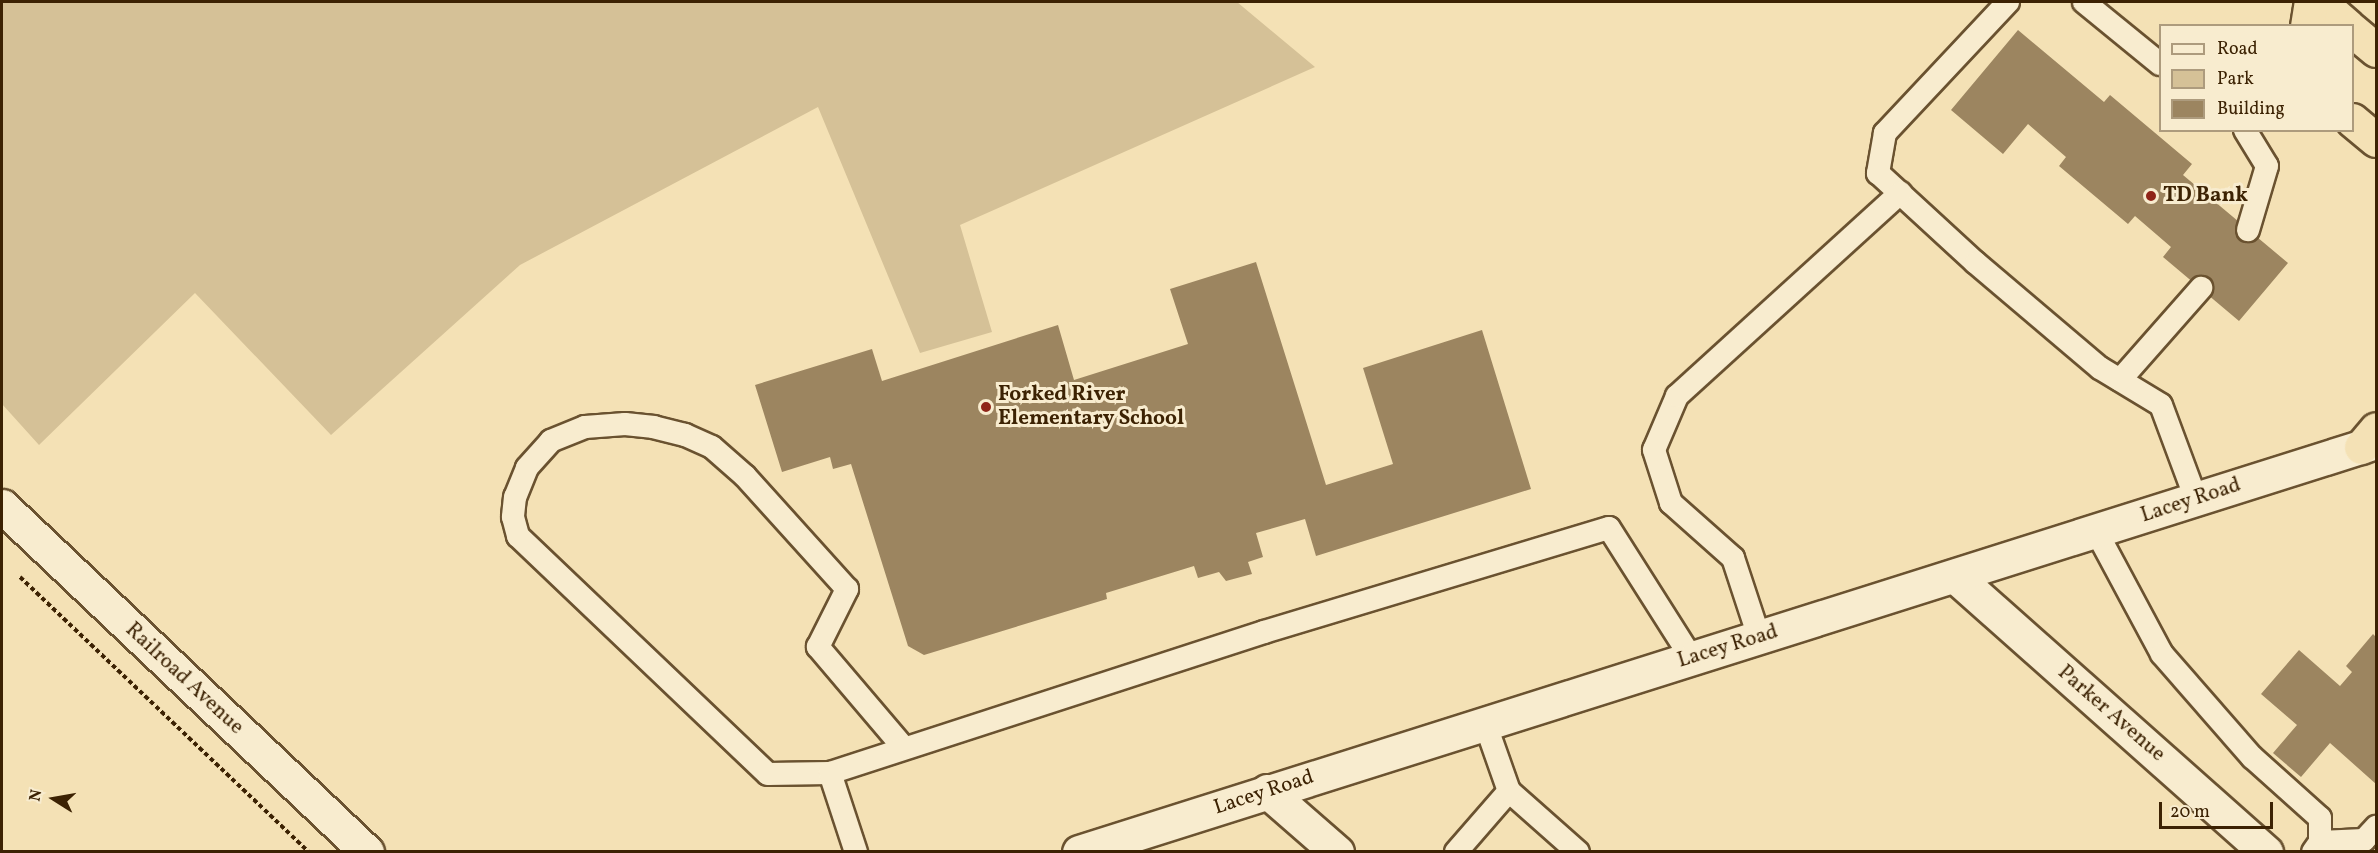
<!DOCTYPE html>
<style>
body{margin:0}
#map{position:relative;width:2378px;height:853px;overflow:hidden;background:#f4e1b5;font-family:Vollkorn,serif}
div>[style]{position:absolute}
.green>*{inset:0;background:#d5c197}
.building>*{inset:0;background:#9c8560}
.path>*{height:4px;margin-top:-2px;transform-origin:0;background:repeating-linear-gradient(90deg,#3c2203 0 4.5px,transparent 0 7.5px)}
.roads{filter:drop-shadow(2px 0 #6a5230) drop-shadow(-2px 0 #6a5230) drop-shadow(0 2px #6a5230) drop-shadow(0 -2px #6a5230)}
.service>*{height:22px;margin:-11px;padding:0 11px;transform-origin:11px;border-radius:11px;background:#f8eccf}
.minor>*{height:33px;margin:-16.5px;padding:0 16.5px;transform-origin:16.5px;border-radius:16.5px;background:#f8eccf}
.secondary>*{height:33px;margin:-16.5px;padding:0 16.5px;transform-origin:16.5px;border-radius:16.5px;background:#f8eccf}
.trunk>*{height:33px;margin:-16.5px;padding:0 16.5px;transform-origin:16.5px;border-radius:16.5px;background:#f4e1b5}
.dots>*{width:16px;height:16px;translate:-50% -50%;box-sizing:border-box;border:3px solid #f8eccf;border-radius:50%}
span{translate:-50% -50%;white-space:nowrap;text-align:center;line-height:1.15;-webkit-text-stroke:6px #f8eccf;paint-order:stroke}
.poi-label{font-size:21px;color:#3c2203;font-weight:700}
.left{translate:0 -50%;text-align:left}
.street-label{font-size:21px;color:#3c2203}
.frame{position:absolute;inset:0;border:3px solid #3c2203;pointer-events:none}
.legend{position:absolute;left:2159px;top:24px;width:195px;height:108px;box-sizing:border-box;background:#f8eccf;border:2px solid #ad9b7d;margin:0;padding:8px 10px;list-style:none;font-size:18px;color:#3c2203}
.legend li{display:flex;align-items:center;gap:12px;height:30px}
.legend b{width:30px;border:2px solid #ad9b7d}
.north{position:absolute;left:24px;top:769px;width:60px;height:60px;-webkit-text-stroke:4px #f8eccf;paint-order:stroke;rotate:281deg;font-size:16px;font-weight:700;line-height:24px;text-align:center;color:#3c2203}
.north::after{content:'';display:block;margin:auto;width:21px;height:27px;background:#3c2203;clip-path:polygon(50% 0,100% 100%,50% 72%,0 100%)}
.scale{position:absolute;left:2159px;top:802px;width:114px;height:27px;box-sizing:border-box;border:3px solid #3c2203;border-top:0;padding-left:8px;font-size:18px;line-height:21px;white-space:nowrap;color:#3c2203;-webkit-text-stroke:4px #f8eccf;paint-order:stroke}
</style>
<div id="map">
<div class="green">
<div style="clip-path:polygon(2px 2px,1237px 2px,1315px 67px,960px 225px,992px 332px,920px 353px,818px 107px,520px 265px,331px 435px,195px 293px,39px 445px,2px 404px)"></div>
</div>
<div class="building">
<div style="clip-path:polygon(2018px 30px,2104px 102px,2110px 95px,2192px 164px,2183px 175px,2288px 263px,2239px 321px,2163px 257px,2171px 247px,2135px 216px,2128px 224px,2059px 166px,2066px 157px,2028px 124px,2003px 154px,1951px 110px)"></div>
<div style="clip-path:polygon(1256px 262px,1326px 485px,1393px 464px,1363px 368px,1482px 330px,1531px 489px,1316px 556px,1305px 519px,1256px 533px,1263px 557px,1248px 562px,1252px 574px,1226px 581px,1219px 572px,1198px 578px,1194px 566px,1106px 593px,1107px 599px,924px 655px,908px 646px,851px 464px,833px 469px,830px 457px,782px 472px,755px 385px,872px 349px,882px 381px,1058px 325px,1074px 380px,1188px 344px,1170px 289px)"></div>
<div style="clip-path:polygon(2373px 634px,2376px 637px,2376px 784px,2330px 743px,2301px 777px,2273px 753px,2297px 725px,2261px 694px,2299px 650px,2340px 686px,2352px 672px,2346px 666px)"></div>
</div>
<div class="path">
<div style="left:20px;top:577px;width:399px;rotate:43.6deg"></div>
</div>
<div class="roads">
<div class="service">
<div style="left:2008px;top:2px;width:180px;rotate:133.2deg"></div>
<div style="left:1885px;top:133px;width:41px;rotate:99.9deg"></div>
<div style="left:1878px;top:173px;width:133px;rotate:42.6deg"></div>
<div style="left:1976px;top:263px;width:162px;rotate:40.3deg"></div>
<div style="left:2100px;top:368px;width:71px;rotate:31.2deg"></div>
<div style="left:2161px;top:405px;width:100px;rotate:69.6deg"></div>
<div style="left:2084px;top:2px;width:98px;rotate:39.2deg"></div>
<div style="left:2245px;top:130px;width:42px;rotate:58.6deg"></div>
<div style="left:2267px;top:166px;width:67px;rotate:106.5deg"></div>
<div style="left:2120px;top:380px;width:123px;rotate:-48.6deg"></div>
<div style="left:2096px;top:531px;width:140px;rotate:61.8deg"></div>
<div style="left:2162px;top:654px;width:137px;rotate:48.9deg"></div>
<div style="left:2252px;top:757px;width:91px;rotate:41.9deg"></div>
<div style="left:2320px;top:818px;width:24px;rotate:90deg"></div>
<div style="left:2320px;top:842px;width:12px;rotate:125deg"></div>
<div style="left:1759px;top:637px;width:83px;rotate:-108.2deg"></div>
<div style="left:1733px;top:558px;width:83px;rotate:-138.4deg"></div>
<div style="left:1671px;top:503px;width:56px;rotate:-107.8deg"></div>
<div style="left:1654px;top:450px;width:59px;rotate:-66.9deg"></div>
<div style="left:1677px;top:396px;width:302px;rotate:-42.3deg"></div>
<div style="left:904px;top:748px;width:133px;rotate:-130.4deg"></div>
<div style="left:818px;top:647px;width:65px;rotate:-63.4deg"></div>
<div style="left:847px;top:589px;width:152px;rotate:-132.1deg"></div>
<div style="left:745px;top:476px;width:44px;rotate:-138.7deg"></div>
<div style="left:712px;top:447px;width:30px;rotate:-156deg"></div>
<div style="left:685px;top:435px;width:32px;rotate:-166deg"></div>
<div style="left:654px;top:427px;width:29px;rotate:-174deg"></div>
<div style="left:625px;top:424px;width:40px;rotate:175.7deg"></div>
<div style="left:585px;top:427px;width:37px;rotate:158deg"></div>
<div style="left:551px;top:441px;width:36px;rotate:132deg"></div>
<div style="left:527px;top:468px;width:31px;rotate:112deg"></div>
<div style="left:515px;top:497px;width:20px;rotate:96deg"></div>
<div style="left:513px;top:517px;width:20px;rotate:75deg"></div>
<div style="left:518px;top:536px;width:345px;rotate:43.6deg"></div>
<div style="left:768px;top:774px;width:62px;rotate:-0.9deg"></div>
<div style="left:830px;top:773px;width:456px;rotate:-18deg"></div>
<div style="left:1264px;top:632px;width:360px;rotate:-16.8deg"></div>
<div style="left:1609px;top:528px;width:155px;rotate:57.6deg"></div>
<div style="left:830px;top:773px;width:83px;rotate:71.8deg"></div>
<div style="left:1509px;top:791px;width:92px;rotate:41.5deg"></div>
<div style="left:2320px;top:842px;width:44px;rotate:-2.6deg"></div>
<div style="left:2364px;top:840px;width:18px;rotate:-47deg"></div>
<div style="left:1456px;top:852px;width:81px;rotate:-49deg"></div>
<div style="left:1509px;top:791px;width:72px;rotate:-109.4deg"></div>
</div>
<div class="minor">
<div style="left:2px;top:506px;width:503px;rotate:43.47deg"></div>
<div style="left:1955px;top:576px;width:416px;rotate:41.6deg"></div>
<div style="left:1267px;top:791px;width:93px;rotate:41.1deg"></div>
</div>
<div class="secondary">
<div style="left:1079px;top:852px;width:1360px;rotate:-17.54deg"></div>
</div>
<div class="trunk">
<div style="left:2320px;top:2px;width:37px;rotate:41deg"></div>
<div style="left:2307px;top:26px;width:24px;rotate:-81deg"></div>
<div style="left:2352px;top:30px;width:31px;rotate:40deg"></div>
<div style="left:2352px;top:120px;width:31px;rotate:40deg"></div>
<div style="left:2361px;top:447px;width:23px;rotate:-50deg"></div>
</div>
</div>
<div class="dots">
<div style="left:2151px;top:196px;background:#8f2418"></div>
<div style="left:986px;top:407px;background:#8f2418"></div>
</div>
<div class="poi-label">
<span class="left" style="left:2163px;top:196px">TD Bank</span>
<span class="left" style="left:998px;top:407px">Forked River<br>Elementary School</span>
</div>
<div class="street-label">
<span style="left:2191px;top:501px;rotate:-18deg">Lacey Road</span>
<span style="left:1728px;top:647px;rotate:-17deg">Lacey Road</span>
<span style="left:184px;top:679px;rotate:43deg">Railroad Avenue</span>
<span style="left:2111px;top:714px;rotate:41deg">Parker Avenue</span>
<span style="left:1264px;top:793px;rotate:-18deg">Lacey Road</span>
</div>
<div class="frame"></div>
<ul class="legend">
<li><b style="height:8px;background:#f8eccf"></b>Road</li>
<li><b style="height:16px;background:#d5c197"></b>Park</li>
<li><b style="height:16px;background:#9c8560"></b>Building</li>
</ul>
<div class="north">N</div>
<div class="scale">20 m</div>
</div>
